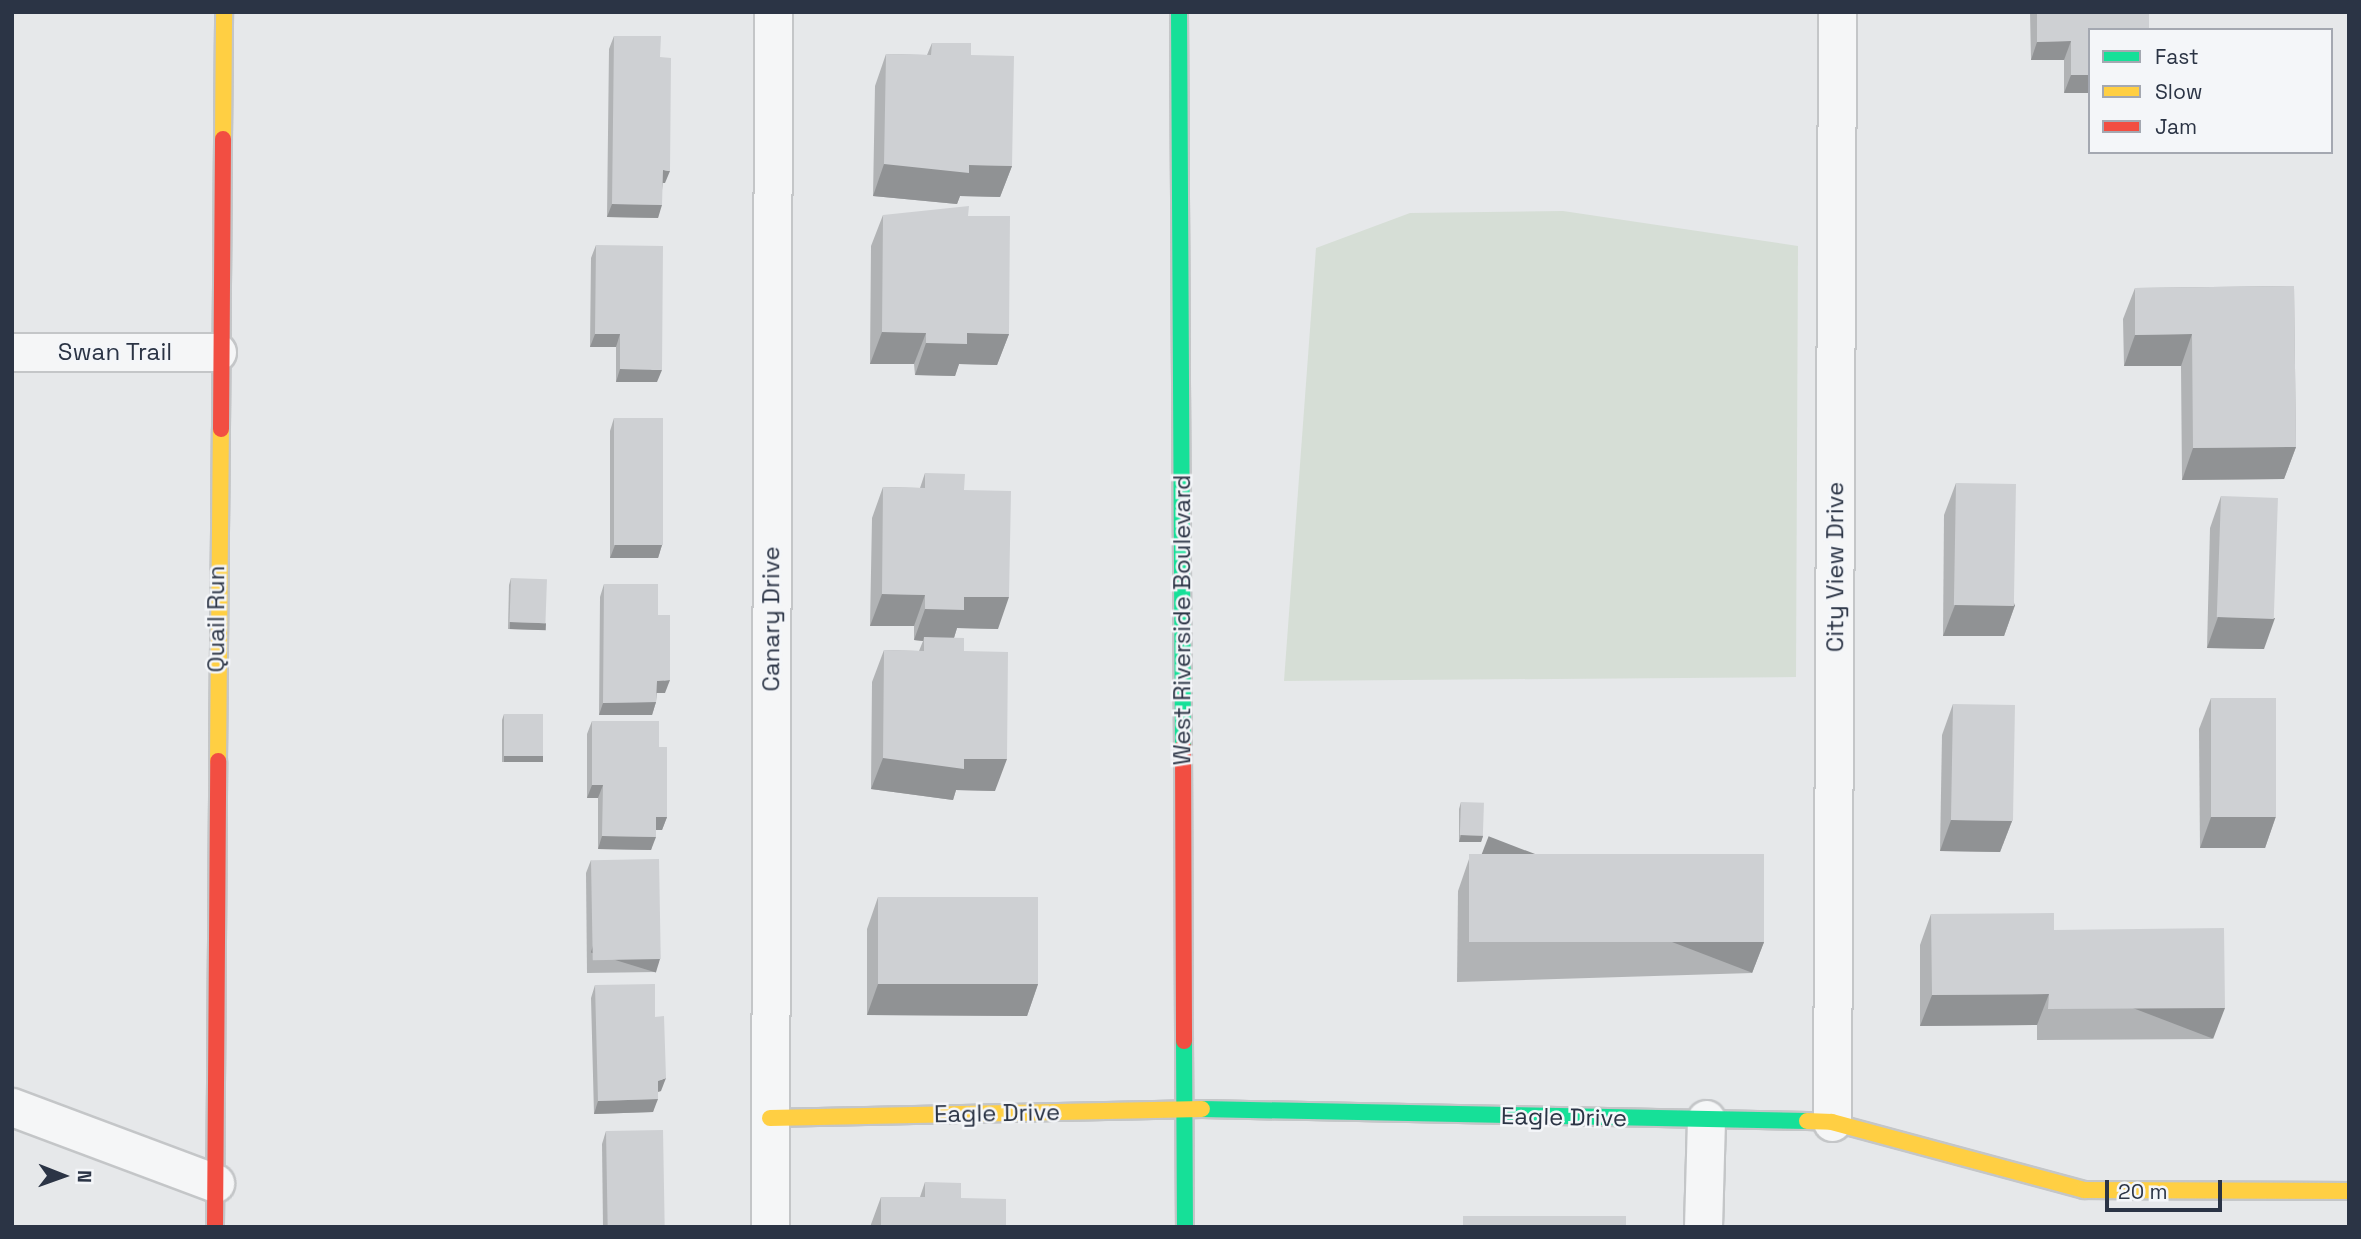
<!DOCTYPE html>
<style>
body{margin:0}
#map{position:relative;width:2361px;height:1239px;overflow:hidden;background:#e6e8ea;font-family:"Space Grotesk",sans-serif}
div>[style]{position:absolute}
.green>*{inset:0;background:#d6ded6}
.roads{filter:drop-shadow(2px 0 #c4c6c8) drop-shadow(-2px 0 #c4c6c8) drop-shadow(0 2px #c4c6c8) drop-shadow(0 -2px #c4c6c8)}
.street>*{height:37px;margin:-18.5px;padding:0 18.5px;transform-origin:18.5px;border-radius:18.5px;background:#f5f6f7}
.fast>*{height:16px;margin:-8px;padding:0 8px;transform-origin:8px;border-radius:8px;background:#16e098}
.slow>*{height:16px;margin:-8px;padding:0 8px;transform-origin:8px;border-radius:8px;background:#ffcf43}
.jam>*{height:16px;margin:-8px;padding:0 8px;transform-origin:8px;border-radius:8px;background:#f24e42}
.wall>*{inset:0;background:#b1b3b5}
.shaded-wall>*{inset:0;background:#909294;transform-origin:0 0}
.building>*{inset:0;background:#ced0d3;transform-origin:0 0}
span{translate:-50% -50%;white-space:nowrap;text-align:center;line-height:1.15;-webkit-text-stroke:5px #f4f6f9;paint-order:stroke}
.street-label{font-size:24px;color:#2b3445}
.frame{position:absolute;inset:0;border:14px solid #2b3445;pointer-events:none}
.legend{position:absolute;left:2088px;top:28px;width:245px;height:126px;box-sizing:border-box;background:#f4f6f9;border:2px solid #a4a8b1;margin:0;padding:9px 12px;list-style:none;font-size:21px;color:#2b3445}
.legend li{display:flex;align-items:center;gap:14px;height:35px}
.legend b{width:35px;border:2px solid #a4a8b1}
.north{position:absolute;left:28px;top:1141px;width:70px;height:70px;-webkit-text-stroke:5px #f4f6f9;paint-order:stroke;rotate:91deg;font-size:19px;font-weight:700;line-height:28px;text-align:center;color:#2b3445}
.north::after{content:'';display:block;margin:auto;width:24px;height:32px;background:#2b3445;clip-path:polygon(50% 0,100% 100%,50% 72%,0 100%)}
.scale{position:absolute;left:2105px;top:1180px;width:117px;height:32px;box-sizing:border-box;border:4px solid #2b3445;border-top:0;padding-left:9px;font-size:21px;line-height:24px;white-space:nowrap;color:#2b3445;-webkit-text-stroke:5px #f4f6f9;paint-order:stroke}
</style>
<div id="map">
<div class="green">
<div style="clip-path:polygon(1563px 211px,1798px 246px,1796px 677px,1284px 681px,1316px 248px,1410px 213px)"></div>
</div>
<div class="roads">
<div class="street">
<div style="left:12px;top:352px;width:205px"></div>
<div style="left:12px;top:1107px;width:217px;rotate:20.5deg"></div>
<div style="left:1832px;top:1122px;width:1110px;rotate:-89.74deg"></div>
<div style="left:770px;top:1227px;width:1215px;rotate:-89.86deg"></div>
<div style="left:1703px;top:1227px;width:108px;rotate:-88.4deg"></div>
</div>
<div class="fast">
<div style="left:1179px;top:12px;width:735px;rotate:89.69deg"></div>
<div style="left:1184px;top:1041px;width:186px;rotate:89.7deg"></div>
<div style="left:1202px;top:1109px;width:605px;rotate:1.14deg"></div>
</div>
<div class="slow">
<div style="left:223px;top:139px;width:127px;rotate:-89.5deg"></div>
<div style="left:218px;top:761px;width:332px;rotate:-89.5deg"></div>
<div style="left:770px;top:1118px;width:432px;rotate:-1.2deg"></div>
<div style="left:1807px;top:1121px;width:25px;rotate:2deg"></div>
<div style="left:1832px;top:1122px;width:261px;rotate:15.1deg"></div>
<div style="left:2084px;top:1190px;width:265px;rotate:0.2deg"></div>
</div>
<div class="jam">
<div style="left:221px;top:429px;width:290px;rotate:-89.6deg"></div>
<div style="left:1183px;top:747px;width:294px;rotate:89.8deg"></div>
<div style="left:215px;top:1227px;width:466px;rotate:-89.6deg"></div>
</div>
</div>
<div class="wall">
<div style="clip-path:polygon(2030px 12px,2149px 12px,2064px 93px,2064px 60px,2031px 60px)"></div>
<div style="clip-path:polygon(614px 36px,660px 57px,665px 183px,663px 183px,658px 218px,607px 217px,609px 49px)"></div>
<div style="clip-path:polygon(932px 43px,971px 55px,1012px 166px,1000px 197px,960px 196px,957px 204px,873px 196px,875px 86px,886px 54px,927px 55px)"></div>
<div style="clip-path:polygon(883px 215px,968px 216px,1009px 334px,997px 365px,959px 364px,955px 376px,915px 375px,914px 364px,870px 364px,871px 246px)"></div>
<div style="clip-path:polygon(596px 245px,657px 382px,616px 382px,616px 347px,590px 347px,591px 258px)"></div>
<div style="clip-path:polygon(2294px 286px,2296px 447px,2284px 479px,2182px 480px,2181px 366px,2124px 366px,2123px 319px,2135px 288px)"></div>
<div style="clip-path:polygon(614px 418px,662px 545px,658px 558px,610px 558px,610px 431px)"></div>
<div style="clip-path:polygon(925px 473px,964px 490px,998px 629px,957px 628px,954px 638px,964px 651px,995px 791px,956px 790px,953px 800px,871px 789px,872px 682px,884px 650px,919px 651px,923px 641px,914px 640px,914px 626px,870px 626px,872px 518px,883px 487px,920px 488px)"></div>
<div style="clip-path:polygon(1956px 483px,2015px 605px,2004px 636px,1943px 636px,1944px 515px)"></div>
<div style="clip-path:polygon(2221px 496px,2264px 649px,2207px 648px,2210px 528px)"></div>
<div style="clip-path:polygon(511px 578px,543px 630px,508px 629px,509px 585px)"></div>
<div style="clip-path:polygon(604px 584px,658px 615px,665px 693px,657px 693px,656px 702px,652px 715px,599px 715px,600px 597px)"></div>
<div style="clip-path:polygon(2211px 698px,2276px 816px,2265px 848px,2200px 848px,2199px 729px)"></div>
<div style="clip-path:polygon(1953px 704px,2012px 821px,2000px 852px,1940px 851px,1942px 735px)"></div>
<div style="clip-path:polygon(504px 714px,541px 762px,502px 762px,502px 720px)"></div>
<div style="clip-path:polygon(592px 721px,659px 747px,667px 817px,662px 830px,656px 830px,651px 850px,598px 849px,598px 798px,587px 798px,587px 734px)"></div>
<div style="clip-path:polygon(1461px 802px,1483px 836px,1481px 842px,1459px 842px,1459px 809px)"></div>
<div style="clip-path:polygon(1469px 859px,1764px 942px,1752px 973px,1457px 982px,1458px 891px)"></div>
<div style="clip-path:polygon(591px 860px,656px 972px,587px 973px,586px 873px)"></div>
<div style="clip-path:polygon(878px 897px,1038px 984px,1027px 1016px,867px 1015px,867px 929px)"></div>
<div style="clip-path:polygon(1931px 914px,2054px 930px,2213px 1039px,2037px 1040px,2037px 1025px,1920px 1026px,1920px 945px)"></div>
<div style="clip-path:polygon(595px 985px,655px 1017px,661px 1091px,658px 1092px,653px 1112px,594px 1114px,591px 998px)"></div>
<div style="clip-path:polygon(606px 1131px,664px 1227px,603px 1227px,602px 1144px)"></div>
<div style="clip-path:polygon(925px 1182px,961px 1198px,1006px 1227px,870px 1227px,881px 1197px,920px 1197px)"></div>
</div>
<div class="shaded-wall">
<div style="clip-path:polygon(2071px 41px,2064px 60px,2031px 60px,2037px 42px)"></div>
<div style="clip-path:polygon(2071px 75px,2090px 75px,2090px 93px,2064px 93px)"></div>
<div style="clip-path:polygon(884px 164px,969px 165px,1012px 166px,1000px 197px,960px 196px,957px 204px,873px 196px)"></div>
<div style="clip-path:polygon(663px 170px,670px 171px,665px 183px,658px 183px)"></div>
<div style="clip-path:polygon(612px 204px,662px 205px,658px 218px,607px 217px)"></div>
<div style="clip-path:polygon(882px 332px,926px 333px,914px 364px,870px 364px)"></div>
<div style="clip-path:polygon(967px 333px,1009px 334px,997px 365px,959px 364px,955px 376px,915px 375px,926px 343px)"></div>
<div style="clip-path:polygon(595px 334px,620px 334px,616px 347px,590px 347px)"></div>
<div style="clip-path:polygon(2192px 334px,2181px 366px,2124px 366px,2135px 335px)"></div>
<div style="clip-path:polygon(620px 369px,662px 370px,657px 382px,616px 382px)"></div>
<div style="clip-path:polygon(2296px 447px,2284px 479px,2182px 480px,2193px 448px)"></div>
<div style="clip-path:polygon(615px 545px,662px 545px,658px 558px,610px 558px)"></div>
<div style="clip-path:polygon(882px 594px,925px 595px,914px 626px,870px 626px)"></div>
<div style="clip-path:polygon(964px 597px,1009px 597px,998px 629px,957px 628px,953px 641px,924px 637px,923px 641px,914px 640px,925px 609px)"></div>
<div style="clip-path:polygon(1955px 605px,2015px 605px,2004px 636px,1943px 636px)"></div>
<div style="clip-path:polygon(2218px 617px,2275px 618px,2264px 649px,2207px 648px)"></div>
<div style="left:510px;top:622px;width:36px;height:7px;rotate:2deg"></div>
<div style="clip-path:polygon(670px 680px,665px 693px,652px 693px,657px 681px)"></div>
<div style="clip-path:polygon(656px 702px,652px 715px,599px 715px,603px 703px)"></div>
<div style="left:504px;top:756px;width:39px;height:6px"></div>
<div style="clip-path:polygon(883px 758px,964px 759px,1007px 759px,995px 791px,956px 790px,953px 800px,871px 789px)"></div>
<div style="clip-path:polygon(592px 785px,603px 785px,598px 798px,587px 798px)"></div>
<div style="clip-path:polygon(2276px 816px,2265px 848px,2200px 848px,2211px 817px)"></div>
<div style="clip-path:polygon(656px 817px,667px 817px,662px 830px,652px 830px)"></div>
<div style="clip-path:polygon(1951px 820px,2012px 821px,2000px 852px,1940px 851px)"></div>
<div style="clip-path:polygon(1461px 835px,1483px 836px,1481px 842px,1459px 842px)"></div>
<div style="clip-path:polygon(602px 836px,656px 837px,651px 850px,598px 849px)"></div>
<div style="left:1764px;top:942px;width:33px;height:295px;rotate:111deg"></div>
<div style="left:660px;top:959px;width:14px;height:68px;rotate:107deg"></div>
<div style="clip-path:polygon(878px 984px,1038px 984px,1027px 1016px,867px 1015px)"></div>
<div style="clip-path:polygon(2049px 994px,2037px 1025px,1920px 1026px,1932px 995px)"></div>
<div style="left:2225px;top:1008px;width:33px;height:177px;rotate:111deg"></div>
<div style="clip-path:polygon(666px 1078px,661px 1091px,653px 1093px,658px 1081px)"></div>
<div style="clip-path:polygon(658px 1099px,653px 1112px,594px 1114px,598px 1101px)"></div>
</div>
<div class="building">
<div style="clip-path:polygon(2037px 12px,2149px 12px,2149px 30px,2090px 30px,2090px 75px,2071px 75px,2071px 41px,2037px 42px)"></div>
<div style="clip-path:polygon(614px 36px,661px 36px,660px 57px,671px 58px,670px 171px,663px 170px,662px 205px,612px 204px)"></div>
<div style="clip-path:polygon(932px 43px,971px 43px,971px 55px,1014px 56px,1012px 166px,969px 165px,969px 173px,884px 164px,886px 54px,931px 55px)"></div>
<div style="clip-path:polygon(969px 206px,968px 216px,1010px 216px,1009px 334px,967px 333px,967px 344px,926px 343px,926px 333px,882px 332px,883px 215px)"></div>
<div style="clip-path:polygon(596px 245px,663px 246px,662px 370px,620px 369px,620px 334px,595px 334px)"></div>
<div style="clip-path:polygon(2294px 286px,2296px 447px,2193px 448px,2192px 334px,2135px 335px,2135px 288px)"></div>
<div style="left:614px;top:418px;width:49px;height:127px"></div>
<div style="clip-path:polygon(925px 473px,965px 474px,964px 490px,1011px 491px,1009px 597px,964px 597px,964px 610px,925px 609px,925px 595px,882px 594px,883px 487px,925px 488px)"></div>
<div style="left:1956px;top:483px;width:60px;height:122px;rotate:1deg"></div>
<div style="left:2221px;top:496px;width:57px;height:121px;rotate:2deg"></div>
<div style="left:511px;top:578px;width:36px;height:44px;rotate:2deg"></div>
<div style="clip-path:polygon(604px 584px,658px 584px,658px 615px,670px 615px,670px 680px,657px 681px,656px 702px,603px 703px)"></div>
<div style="clip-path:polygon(924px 637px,964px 638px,964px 651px,1008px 652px,1007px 759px,964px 759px,964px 769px,883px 758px,884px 650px,924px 651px)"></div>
<div style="left:2211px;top:698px;width:65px;height:119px"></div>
<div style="left:1953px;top:704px;width:62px;height:116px;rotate:1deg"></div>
<div style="left:504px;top:714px;width:39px;height:42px"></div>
<div style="clip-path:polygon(592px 721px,659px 721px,659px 747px,667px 747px,667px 817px,656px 817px,656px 837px,602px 836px,603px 785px,592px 785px)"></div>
<div style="left:1461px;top:802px;width:23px;height:33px;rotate:2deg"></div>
<div style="left:1764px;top:854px;width:88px;height:295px;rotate:90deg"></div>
<div style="left:659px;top:859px;width:100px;height:68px;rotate:89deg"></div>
<div style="left:878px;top:897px;width:160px;height:87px"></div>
<div style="clip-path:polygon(2054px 913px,2054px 930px,2224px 928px,2225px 1008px,2048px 1009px,2049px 994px,1932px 995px,1931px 914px)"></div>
<div style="clip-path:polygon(655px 984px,655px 1017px,664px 1016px,666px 1078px,658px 1081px,658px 1099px,598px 1101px,595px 985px)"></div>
<div style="left:663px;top:1130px;width:97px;height:57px;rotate:89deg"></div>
<div style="clip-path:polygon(925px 1182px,961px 1183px,961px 1198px,1006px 1199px,1006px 1227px,881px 1227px,881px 1197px,925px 1197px)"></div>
<div style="left:1463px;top:1216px;width:163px;height:11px"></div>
</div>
<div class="street-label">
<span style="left:115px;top:352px">Swan Trail</span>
<span style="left:1835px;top:567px;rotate:-90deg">City View Drive</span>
<span style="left:216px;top:619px;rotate:-90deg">Quail Run</span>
<span style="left:771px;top:619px;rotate:-90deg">Canary Drive</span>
<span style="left:1182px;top:620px;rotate:-90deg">West Riverside Boulevard</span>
<span style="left:997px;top:1113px;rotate:-1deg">Eagle Drive</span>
<span style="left:1564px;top:1117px;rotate:1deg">Eagle Drive</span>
</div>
<div class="frame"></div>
<ul class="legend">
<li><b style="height:9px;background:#16e098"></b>Fast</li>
<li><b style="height:9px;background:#ffcf43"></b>Slow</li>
<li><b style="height:9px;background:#f24e42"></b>Jam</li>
</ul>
<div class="north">N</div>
<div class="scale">20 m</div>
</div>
